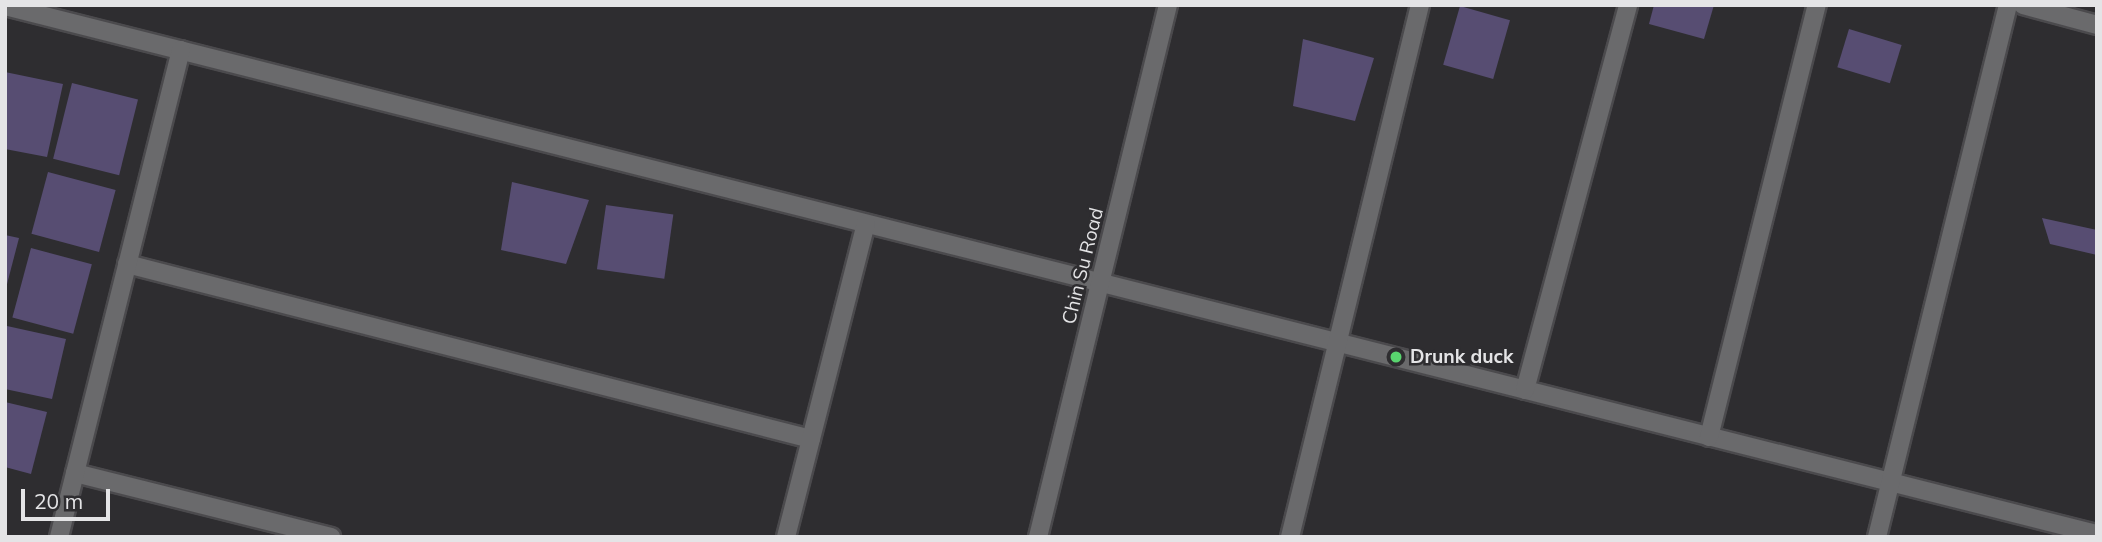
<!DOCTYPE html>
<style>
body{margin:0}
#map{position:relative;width:2102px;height:542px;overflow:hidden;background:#2e2d30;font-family:Mulish,sans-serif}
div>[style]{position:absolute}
.building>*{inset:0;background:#574d72;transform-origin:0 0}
.roads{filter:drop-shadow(2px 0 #4b4a4d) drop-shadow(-2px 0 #4b4a4d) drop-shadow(0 2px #4b4a4d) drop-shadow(0 -2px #4b4a4d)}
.street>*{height:18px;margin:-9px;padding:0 9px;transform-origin:9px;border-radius:9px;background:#6a6a6c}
.dots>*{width:19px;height:19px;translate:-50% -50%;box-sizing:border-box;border:4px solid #2e2d30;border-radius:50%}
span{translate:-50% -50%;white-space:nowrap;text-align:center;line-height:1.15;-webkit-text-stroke:5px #2e2d30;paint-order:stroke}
.street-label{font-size:19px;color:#e4e4e6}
.poi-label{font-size:19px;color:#e4e4e6;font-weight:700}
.left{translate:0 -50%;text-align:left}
.frame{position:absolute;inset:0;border:7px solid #e4e4e6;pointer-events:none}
.scale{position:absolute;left:21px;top:489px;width:89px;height:32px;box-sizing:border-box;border:4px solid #e4e4e6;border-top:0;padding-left:9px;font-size:21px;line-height:24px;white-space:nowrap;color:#e4e4e6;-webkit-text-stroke:5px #2e2d30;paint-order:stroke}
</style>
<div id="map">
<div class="building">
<div style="clip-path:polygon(1654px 5px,1714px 5px,1704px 39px,1649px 24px)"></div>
<div style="left:1460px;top:6px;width:52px;height:61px;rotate:16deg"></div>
<div style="left:1849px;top:29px;width:55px;height:40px;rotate:17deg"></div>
<div style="clip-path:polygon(1303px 39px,1374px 58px,1355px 121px,1293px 106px)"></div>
<div style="clip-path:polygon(5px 72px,63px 84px,47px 157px,5px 149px)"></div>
<div style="left:72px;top:83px;width:68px;height:78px;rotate:14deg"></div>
<div style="left:48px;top:172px;width:70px;height:64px;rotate:15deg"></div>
<div style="clip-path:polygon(512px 182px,589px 200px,566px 264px,501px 250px)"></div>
<div style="left:606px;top:205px;width:68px;height:65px;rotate:8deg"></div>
<div style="clip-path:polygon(2042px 218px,2097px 230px,2097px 255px,2050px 244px)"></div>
<div style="clip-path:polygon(5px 235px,19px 238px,6px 288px,5px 288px)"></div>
<div style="left:31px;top:248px;width:63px;height:72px;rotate:15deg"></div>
<div style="clip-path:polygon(7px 326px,66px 339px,52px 399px,5px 389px)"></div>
<div style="clip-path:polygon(5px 402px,47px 412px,31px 474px,5px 467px)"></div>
</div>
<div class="roads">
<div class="street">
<div style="left:2023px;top:5px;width:77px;rotate:15.1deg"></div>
<div style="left:5px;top:6px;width:2158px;rotate:14.17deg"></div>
<div style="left:127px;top:264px;width:706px;rotate:14.35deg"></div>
<div style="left:1525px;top:390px;width:399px;rotate:-75deg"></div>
<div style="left:1709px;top:437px;width:445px;rotate:-76deg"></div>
<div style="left:75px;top:473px;width:264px;rotate:14deg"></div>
<div style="left:59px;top:537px;width:502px;rotate:-75.94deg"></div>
<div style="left:786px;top:537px;width:323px;rotate:-75.7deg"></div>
<div style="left:1038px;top:537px;width:548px;rotate:-76.27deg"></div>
<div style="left:1290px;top:537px;width:548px;rotate:-76.27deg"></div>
<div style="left:1877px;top:537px;width:548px;rotate:-76.17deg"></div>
</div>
</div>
<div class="dots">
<div style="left:1396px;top:357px;background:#59d56f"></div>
</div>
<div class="street-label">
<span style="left:1083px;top:266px;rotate:-76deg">Chin Su Road</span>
</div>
<div class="poi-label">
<span class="left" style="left:1410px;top:357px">Drunk duck</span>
</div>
<div class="frame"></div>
<div class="scale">20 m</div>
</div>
